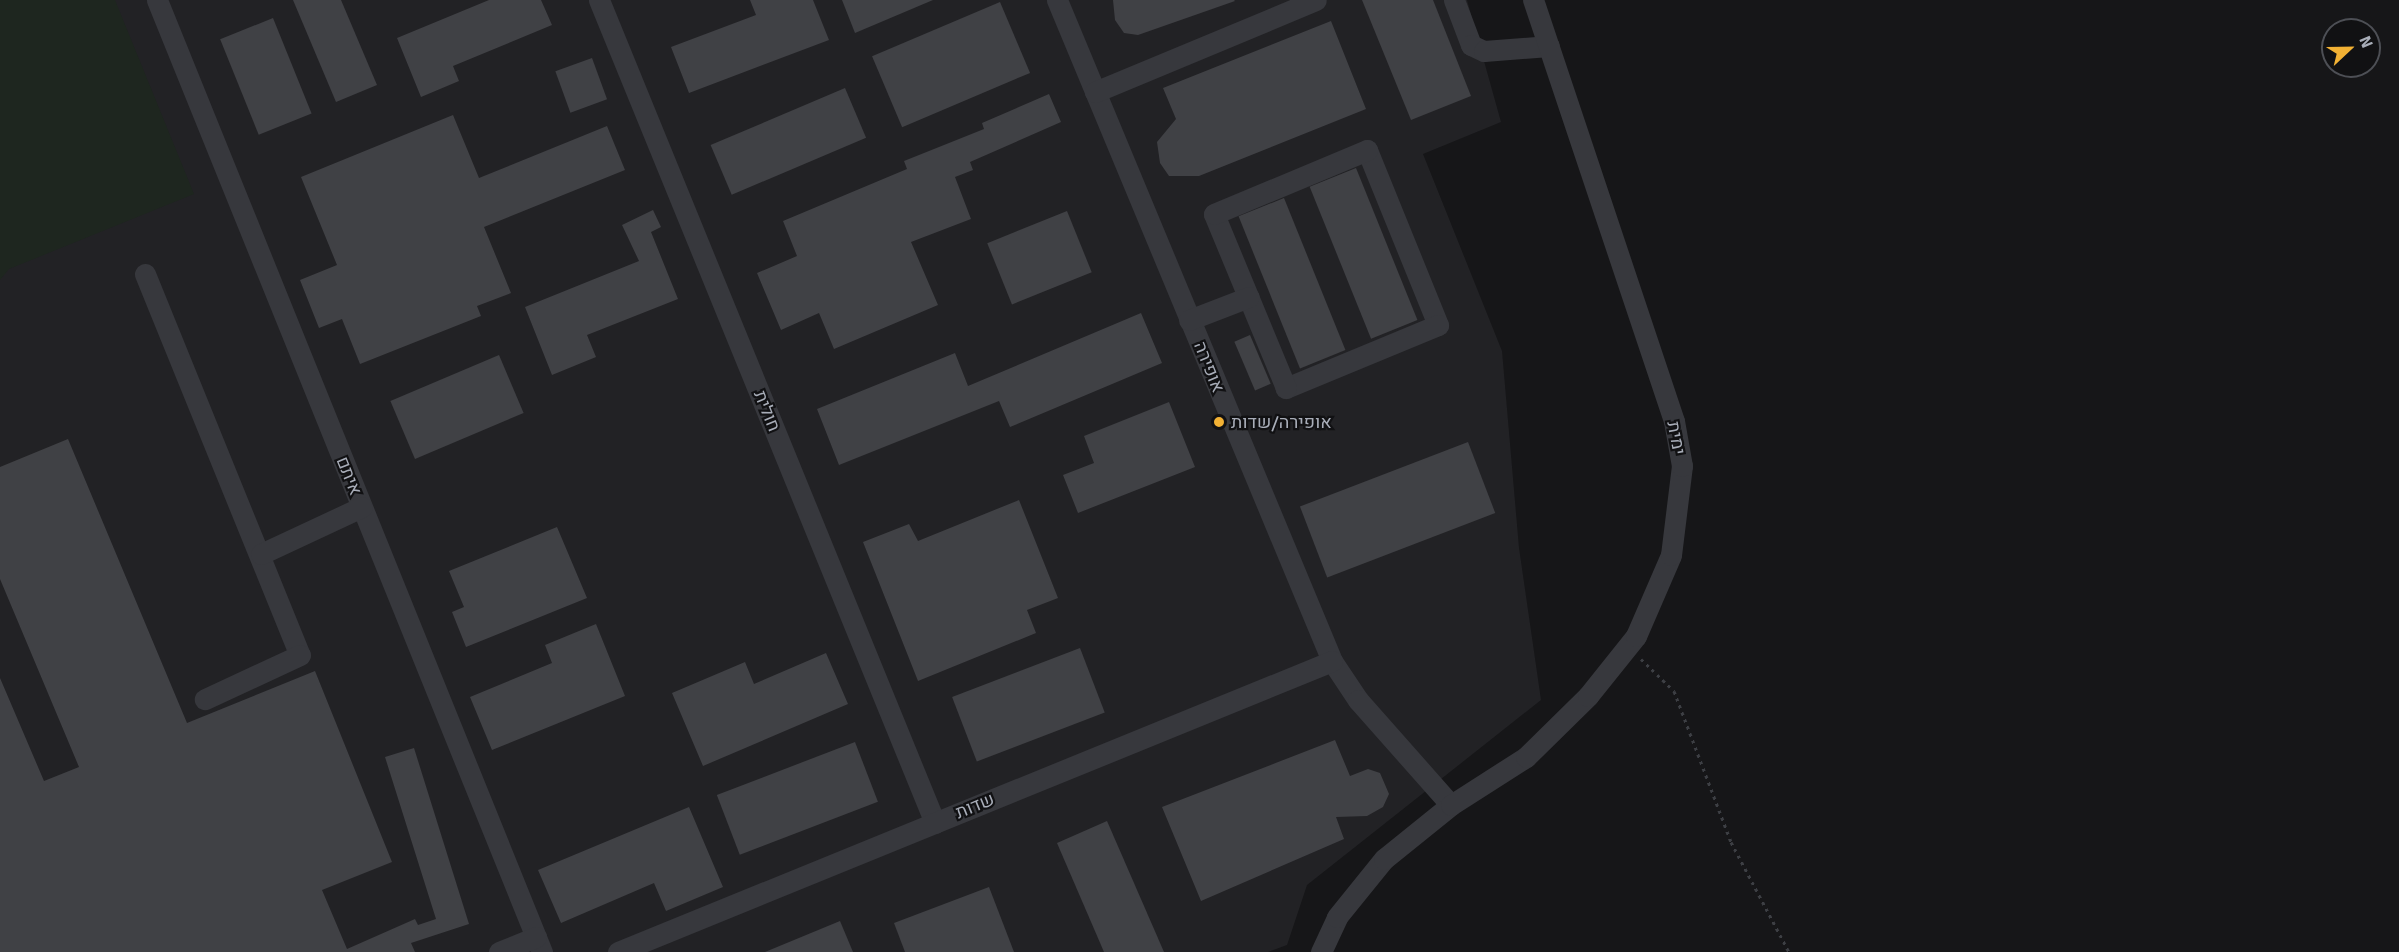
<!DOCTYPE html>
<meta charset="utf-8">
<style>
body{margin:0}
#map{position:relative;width:2399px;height:952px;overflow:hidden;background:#161618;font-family:Signika,Heebo,sans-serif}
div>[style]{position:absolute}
.built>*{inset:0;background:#222225}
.green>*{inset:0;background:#1e261f}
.building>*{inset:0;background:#404145;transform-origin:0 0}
.path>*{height:3px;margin-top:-1.5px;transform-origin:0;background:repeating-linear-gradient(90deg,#3d3f44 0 3px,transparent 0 7.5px)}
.minor>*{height:21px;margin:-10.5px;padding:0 10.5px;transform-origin:10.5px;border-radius:10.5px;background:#37383d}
.dots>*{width:16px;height:16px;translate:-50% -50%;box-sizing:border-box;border:3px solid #111113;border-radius:50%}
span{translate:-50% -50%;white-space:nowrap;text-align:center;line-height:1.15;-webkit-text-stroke:4.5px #111113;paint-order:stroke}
.street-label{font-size:18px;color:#a8adb8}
.poi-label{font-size:18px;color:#a8adb8}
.left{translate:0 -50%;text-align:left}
.north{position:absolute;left:2321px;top:18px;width:60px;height:60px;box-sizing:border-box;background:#111113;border:2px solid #4d4f55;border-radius:50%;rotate:68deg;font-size:16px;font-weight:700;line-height:24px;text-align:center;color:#a8adb8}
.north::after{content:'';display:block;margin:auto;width:21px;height:27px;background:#f2b134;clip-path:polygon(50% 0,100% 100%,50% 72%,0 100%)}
</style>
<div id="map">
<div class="built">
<div style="clip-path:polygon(0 0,1467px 0,1501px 122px,1423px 154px,1502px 351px,1519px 548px,1541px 700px,1307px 885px,1287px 945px,1268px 952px,0 952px)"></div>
</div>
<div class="green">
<div style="clip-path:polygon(0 0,115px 0,194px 194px,9px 269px,0 280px)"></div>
</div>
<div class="building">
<div style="clip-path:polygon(293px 0,341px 0,377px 85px,336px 102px)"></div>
<div style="clip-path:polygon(489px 0,541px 0,552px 25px,453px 66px,459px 81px,421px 97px,397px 38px)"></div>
<div style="clip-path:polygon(750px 0,813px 0,829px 40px,689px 93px,671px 47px,756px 15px)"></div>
<div style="clip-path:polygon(842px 0,933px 0,855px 33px)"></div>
<div style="clip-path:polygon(1113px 0,1234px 0,1235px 1px,1138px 35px,1124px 33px,1115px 20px)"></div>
<div style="clip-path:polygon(1362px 0,1433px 0,1471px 96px,1411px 120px)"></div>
<div style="left:1000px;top:2px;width:77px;height:139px;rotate:67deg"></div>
<div style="left:273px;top:18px;width:103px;height:57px;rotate:68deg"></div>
<div style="clip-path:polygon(1331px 21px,1366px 109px,1199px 176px,1169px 176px,1160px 163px,1157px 142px,1176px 119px,1163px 88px)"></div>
<div style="left:592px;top:58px;width:44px;height:39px;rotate:70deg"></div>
<div style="left:845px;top:88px;width:54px;height:146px;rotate:67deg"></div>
<div style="clip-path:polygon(1049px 94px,1061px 122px,970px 162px,973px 170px,955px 177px,971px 219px,911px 242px,938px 305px,834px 349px,819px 313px,781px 330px,757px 273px,797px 256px,783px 221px,907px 169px,904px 161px,984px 129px,982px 123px)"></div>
<div style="clip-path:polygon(453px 115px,479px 178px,607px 126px,625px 170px,484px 227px,511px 293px,477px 306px,481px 316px,360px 364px,342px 319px,319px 328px,300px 280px,337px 265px,301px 177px)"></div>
<div style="left:1356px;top:168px;width:164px;height:50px;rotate:68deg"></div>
<div style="left:1284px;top:198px;width:164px;height:49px;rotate:68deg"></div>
<div style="clip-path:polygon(653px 210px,661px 227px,651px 232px,678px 299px,587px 335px,596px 357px,552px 375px,525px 307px,639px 261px,622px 225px)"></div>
<div style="left:1067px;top:211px;width:66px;height:86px;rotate:68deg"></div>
<div style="clip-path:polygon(1141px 313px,1162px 363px,1010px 427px,999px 401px,839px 465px,817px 409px,955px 353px,968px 386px)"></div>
<div style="left:1250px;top:335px;width:53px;height:17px;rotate:67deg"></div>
<div style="left:499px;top:355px;width:63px;height:118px;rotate:67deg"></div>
<div style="clip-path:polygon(1169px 402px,1195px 467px,1078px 513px,1063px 475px,1094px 463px,1084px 436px)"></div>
<div style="clip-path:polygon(68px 439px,187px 723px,315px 671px,392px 862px,322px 890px,347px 949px,415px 919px,418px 925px,436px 919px,385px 757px,414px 748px,469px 924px,411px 943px,415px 952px,0 952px,0 678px,44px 781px,79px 767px,0 579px,0 467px)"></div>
<div style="left:1468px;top:442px;width:76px;height:180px;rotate:69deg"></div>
<div style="clip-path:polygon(1019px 500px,1058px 598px,1027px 610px,1036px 633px,918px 681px,863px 542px,909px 524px,918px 541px)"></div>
<div style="clip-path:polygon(557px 527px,587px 598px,466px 647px,452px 612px,464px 607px,449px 571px)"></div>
<div style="clip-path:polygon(596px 624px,625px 696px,492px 750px,470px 697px,552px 663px,545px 645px)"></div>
<div style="left:1080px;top:648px;width:69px;height:137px;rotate:69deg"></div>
<div style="clip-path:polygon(826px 653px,848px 704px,703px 766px,672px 693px,745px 662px,754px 684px)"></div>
<div style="clip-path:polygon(1335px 740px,1350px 776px,1368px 769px,1380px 773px,1389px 794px,1383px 807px,1367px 816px,1336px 817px,1344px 839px,1201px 901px,1162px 807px)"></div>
<div style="left:855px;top:742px;width:64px;height:148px;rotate:69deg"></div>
<div style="clip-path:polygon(689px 807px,723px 887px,666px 911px,654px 883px,561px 923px,538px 870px)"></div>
<div style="clip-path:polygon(1107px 821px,1164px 952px,1104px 952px,1057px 843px)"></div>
<div style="clip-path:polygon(989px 887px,1014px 952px,905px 952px,894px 923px)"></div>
<div style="clip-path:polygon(840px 921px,853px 952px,765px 952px)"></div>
</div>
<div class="path">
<div style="left:1641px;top:659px;width:46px;rotate:44.1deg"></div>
<div style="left:1674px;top:691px;width:161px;rotate:69.3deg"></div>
<div style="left:1731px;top:842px;width:124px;rotate:62.2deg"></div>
</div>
<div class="minor">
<div style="left:157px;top:0;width:1027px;rotate:67.98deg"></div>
<div style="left:599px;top:0;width:889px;rotate:67.79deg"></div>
<div style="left:1057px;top:0;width:716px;rotate:67.41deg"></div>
<div style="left:1332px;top:661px;width:47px;rotate:56.3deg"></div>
<div style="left:1358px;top:700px;width:140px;rotate:48.5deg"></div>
<div style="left:1454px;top:0;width:48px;rotate:69.3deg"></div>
<div style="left:1471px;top:45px;width:14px;rotate:25deg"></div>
<div style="left:1484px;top:51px;width:65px;rotate:-4.4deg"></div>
<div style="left:1095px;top:92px;width:239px;rotate:-22.6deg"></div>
<div style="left:1367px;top:150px;width:189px;rotate:67.9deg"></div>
<div style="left:1438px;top:325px;width:165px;rotate:157.5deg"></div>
<div style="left:1286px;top:388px;width:188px;rotate:-112.5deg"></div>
<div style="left:1214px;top:214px;width:166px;rotate:-22.7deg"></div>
<div style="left:145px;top:274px;width:411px;rotate:67.9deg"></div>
<div style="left:300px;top:655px;width:105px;rotate:155.1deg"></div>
<div style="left:1189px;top:320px;width:64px;rotate:-21deg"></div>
<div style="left:261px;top:554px;width:111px;rotate:-25deg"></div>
<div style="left:499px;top:952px;width:40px;rotate:-22deg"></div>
<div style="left:618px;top:952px;width:771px;rotate:-22.17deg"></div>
<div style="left:1321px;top:952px;width:38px;rotate:-65deg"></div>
<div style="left:1337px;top:917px;width:75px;rotate:-51deg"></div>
<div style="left:1384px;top:859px;width:86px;rotate:-38.9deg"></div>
<div style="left:1451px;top:805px;width:89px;rotate:-32.6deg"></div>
<div style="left:1526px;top:757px;width:87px;rotate:-44.5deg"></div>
<div style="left:1588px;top:696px;width:77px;rotate:-51.3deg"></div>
<div style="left:1636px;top:636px;width:88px;rotate:-66.6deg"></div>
<div style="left:1671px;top:555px;width:90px;rotate:-83deg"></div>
<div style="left:1682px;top:466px;width:46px;rotate:-100.1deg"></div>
<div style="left:1674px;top:421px;width:444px;rotate:-108.5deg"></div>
</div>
<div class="dots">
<div style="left:1219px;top:422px;background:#f2b134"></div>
</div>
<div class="street-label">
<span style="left:1209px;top:367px;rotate:68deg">אופירה</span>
<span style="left:767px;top:411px;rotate:68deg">חולית</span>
<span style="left:1676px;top:438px;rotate:79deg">ימית</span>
<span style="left:349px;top:476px;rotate:68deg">איתם</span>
<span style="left:975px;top:806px;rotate:-22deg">שדות</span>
</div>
<div class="poi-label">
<span class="left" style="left:1231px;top:422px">אופירה/שדות</span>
</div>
<div class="north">N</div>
</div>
